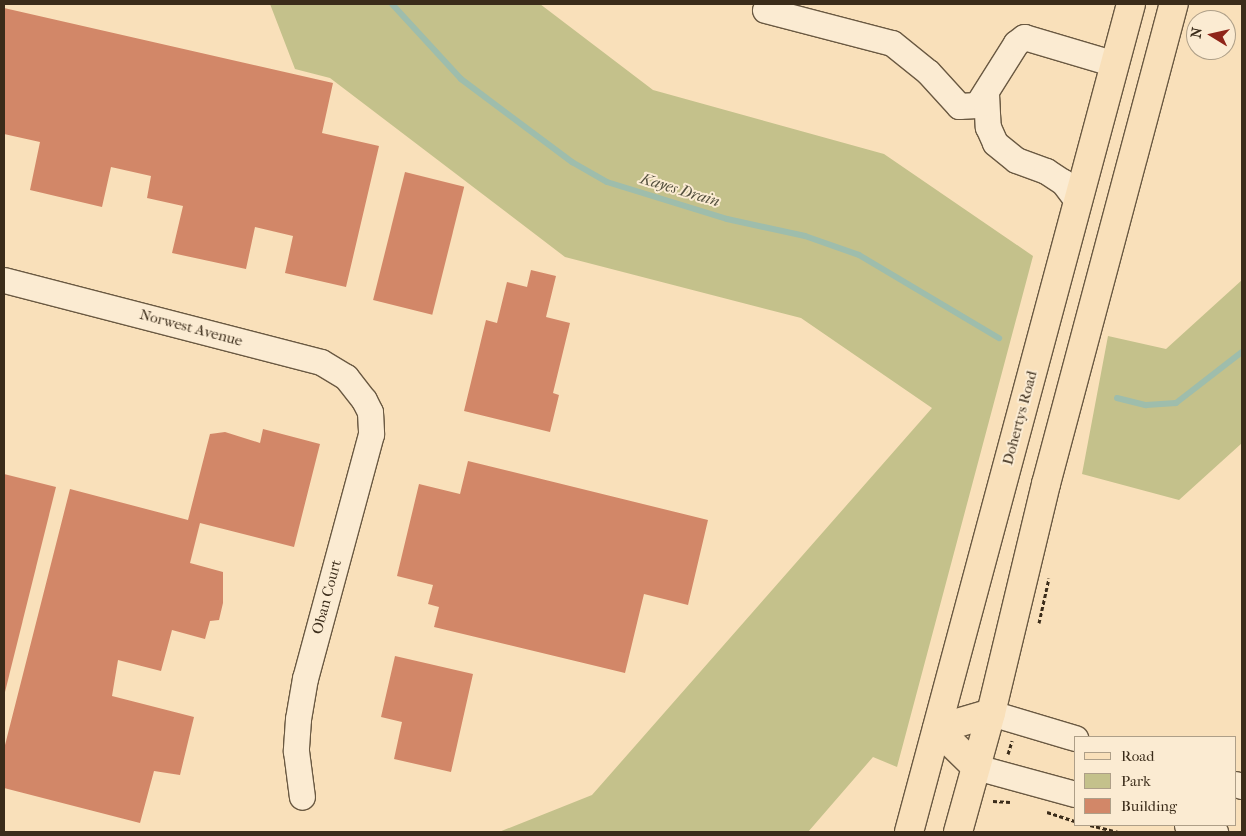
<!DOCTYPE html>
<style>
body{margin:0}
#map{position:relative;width:1246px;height:836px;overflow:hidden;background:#f9e0ba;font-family:"IM FELL French Canon",serif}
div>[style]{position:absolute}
.green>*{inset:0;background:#c4c18b}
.stream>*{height:6px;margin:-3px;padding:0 3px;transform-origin:3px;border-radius:3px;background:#9ebdac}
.building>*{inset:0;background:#d28768;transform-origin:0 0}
.path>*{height:3px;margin-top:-1.5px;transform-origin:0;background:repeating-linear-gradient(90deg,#3b2c1a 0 4px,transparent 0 6.5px)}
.roads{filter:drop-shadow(1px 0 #6a5942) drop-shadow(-1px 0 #6a5942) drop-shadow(0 1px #6a5942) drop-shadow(0 -1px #6a5942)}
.minor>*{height:25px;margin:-12.5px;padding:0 12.5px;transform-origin:12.5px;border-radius:12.5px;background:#fbebd2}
.major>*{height:28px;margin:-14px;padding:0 14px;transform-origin:14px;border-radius:14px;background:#f9e0ba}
span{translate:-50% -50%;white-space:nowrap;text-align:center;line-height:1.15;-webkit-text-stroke:4px #fbebd2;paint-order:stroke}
.street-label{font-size:15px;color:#3b2c1a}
.water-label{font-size:16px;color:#54503e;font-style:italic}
.frame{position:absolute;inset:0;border:5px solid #3b2c1a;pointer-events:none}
.legend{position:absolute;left:1074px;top:736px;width:162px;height:90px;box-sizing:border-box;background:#fbebd2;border:1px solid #ae9f88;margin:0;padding:6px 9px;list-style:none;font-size:15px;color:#3b2c1a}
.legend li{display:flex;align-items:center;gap:10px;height:25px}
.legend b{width:25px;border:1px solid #ae9f88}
.north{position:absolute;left:1186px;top:10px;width:50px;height:50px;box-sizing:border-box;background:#fbebd2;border:1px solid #ae9f88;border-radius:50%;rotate:279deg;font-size:14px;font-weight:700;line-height:20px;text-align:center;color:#3b2c1a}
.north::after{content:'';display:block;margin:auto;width:18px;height:22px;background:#8f2418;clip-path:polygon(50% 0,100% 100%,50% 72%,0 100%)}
</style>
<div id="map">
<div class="green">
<div style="clip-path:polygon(270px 4px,540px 4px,653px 90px,884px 154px,1033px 256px,897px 767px,873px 757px,808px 832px,499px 832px,592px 795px,932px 408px,801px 318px,565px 257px,330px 78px,295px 69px)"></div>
<div style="clip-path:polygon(1242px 280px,1242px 443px,1179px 500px,1082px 474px,1108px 336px,1166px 349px)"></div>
</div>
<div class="stream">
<div style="left:392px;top:4px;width:102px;rotate:47.4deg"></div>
<div style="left:461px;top:79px;width:139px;rotate:36.8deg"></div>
<div style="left:572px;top:162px;width:40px;rotate:29.7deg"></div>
<div style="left:607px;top:182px;width:126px;rotate:17.1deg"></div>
<div style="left:727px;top:219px;width:80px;rotate:12.3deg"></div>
<div style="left:805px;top:236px;width:57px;rotate:19.4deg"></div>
<div style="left:859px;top:255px;width:163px;rotate:30.7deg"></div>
<div style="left:1117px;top:398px;width:30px;rotate:14deg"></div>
<div style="left:1146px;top:405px;width:30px;rotate:-4deg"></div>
<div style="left:1176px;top:403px;width:83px;rotate:-37.7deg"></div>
</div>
<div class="building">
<div style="clip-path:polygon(4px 8px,333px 83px,322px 133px,379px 146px,346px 287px,285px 273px,293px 236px,255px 227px,246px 269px,172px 253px,183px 206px,147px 198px,151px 176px,111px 167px,102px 207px,30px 190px,40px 142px,4px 134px)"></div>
<div style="left:405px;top:172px;width:61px;height:132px;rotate:14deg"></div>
<div style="clip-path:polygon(531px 270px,556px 276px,546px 317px,570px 323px,553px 393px,559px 395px,550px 432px,464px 411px,486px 320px,497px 323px,507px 282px,527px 287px)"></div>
<div style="clip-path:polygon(263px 429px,320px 444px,294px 547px,200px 523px,190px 563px,223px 572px,223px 603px,219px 620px,210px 621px,205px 639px,172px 630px,161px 671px,118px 660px,112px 696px,194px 717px,180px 775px,154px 771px,140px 823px,4px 788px,4px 749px,70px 489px,188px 520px,210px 434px,225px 432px,260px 443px)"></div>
<div style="clip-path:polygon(468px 461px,708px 520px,688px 605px,644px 594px,625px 673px,434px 627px,439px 607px,428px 604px,433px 585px,397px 576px,419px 484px,460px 494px)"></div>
<div style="clip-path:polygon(4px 474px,56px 487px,4px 696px)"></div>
<div style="clip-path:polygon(395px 656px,473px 674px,451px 772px,394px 759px,402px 722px,381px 717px)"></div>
</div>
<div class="path">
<div style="left:1039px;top:623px;width:46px;rotate:-77.5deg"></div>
<div style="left:1008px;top:754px;width:14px;rotate:-73deg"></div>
<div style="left:993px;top:801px;width:17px;rotate:3deg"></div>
<div style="left:1047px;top:812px;width:29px;rotate:18deg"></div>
<div style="left:1090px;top:825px;width:29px;rotate:14deg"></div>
</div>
<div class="roads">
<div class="minor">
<div style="left:765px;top:10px;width:131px;rotate:14.6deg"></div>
<div style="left:892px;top:43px;width:46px;rotate:38.9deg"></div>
<div style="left:928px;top:72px;width:46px;rotate:47.6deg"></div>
<div style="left:959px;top:106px;width:18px;rotate:-3deg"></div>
<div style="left:977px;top:105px;width:73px;rotate:-57.8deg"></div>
<div style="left:1016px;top:43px;width:10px;rotate:-37deg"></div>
<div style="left:1024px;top:37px;width:95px;rotate:16.5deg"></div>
<div style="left:986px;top:94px;width:33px;rotate:87deg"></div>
<div style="left:988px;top:127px;width:17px;rotate:66deg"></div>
<div style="left:995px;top:143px;width:27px;rotate:39deg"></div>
<div style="left:1016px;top:160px;width:32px;rotate:20deg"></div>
<div style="left:1046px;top:171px;width:20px;rotate:33deg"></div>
<div style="left:1063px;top:182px;width:25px;rotate:53deg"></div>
<div style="left:4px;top:280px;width:327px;rotate:14.5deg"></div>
<div style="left:321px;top:362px;width:29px;rotate:31deg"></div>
<div style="left:346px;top:377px;width:29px;rotate:52deg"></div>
<div style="left:364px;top:400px;width:13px;rotate:63deg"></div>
<div style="left:370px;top:412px;width:22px;rotate:87deg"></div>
<div style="left:371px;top:434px;width:253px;rotate:105.1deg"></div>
<div style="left:305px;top:678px;width:42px;rotate:99.7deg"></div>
<div style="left:298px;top:719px;width:32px;rotate:94deg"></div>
<div style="left:296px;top:751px;width:46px;rotate:82.6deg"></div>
<div style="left:991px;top:713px;width:88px;rotate:16.6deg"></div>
<div style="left:976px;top:767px;width:103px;rotate:15.3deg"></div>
<div style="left:1235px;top:784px;width:7px;rotate:16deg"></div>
<div style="left:1187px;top:825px;width:29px;rotate:14deg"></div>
</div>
<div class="major">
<div style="left:937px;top:729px;width:56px;rotate:-16.5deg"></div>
<div style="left:937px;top:729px;width:54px;rotate:44.3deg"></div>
<div style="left:909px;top:832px;width:857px;rotate:-74.99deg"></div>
<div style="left:958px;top:832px;width:123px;rotate:-74.5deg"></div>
<div style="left:991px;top:713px;width:236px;rotate:-76.5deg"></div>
<div style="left:1046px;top:484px;width:497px;rotate:-75.1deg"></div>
</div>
</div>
<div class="street-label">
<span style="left:191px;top:328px;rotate:15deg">Norwest Avenue</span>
<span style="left:1020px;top:418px;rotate:-75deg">Dohertys Road</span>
<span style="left:327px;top:597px;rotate:-75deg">Oban Court</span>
</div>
<div class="water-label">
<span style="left:680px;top:190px;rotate:17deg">Kayes Drain</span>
</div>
<div class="frame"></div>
<ul class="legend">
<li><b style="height:6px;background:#f9e0ba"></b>Road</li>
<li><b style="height:14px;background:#c4c18b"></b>Park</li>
<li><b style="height:14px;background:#d28768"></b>Building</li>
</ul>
<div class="north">N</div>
</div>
